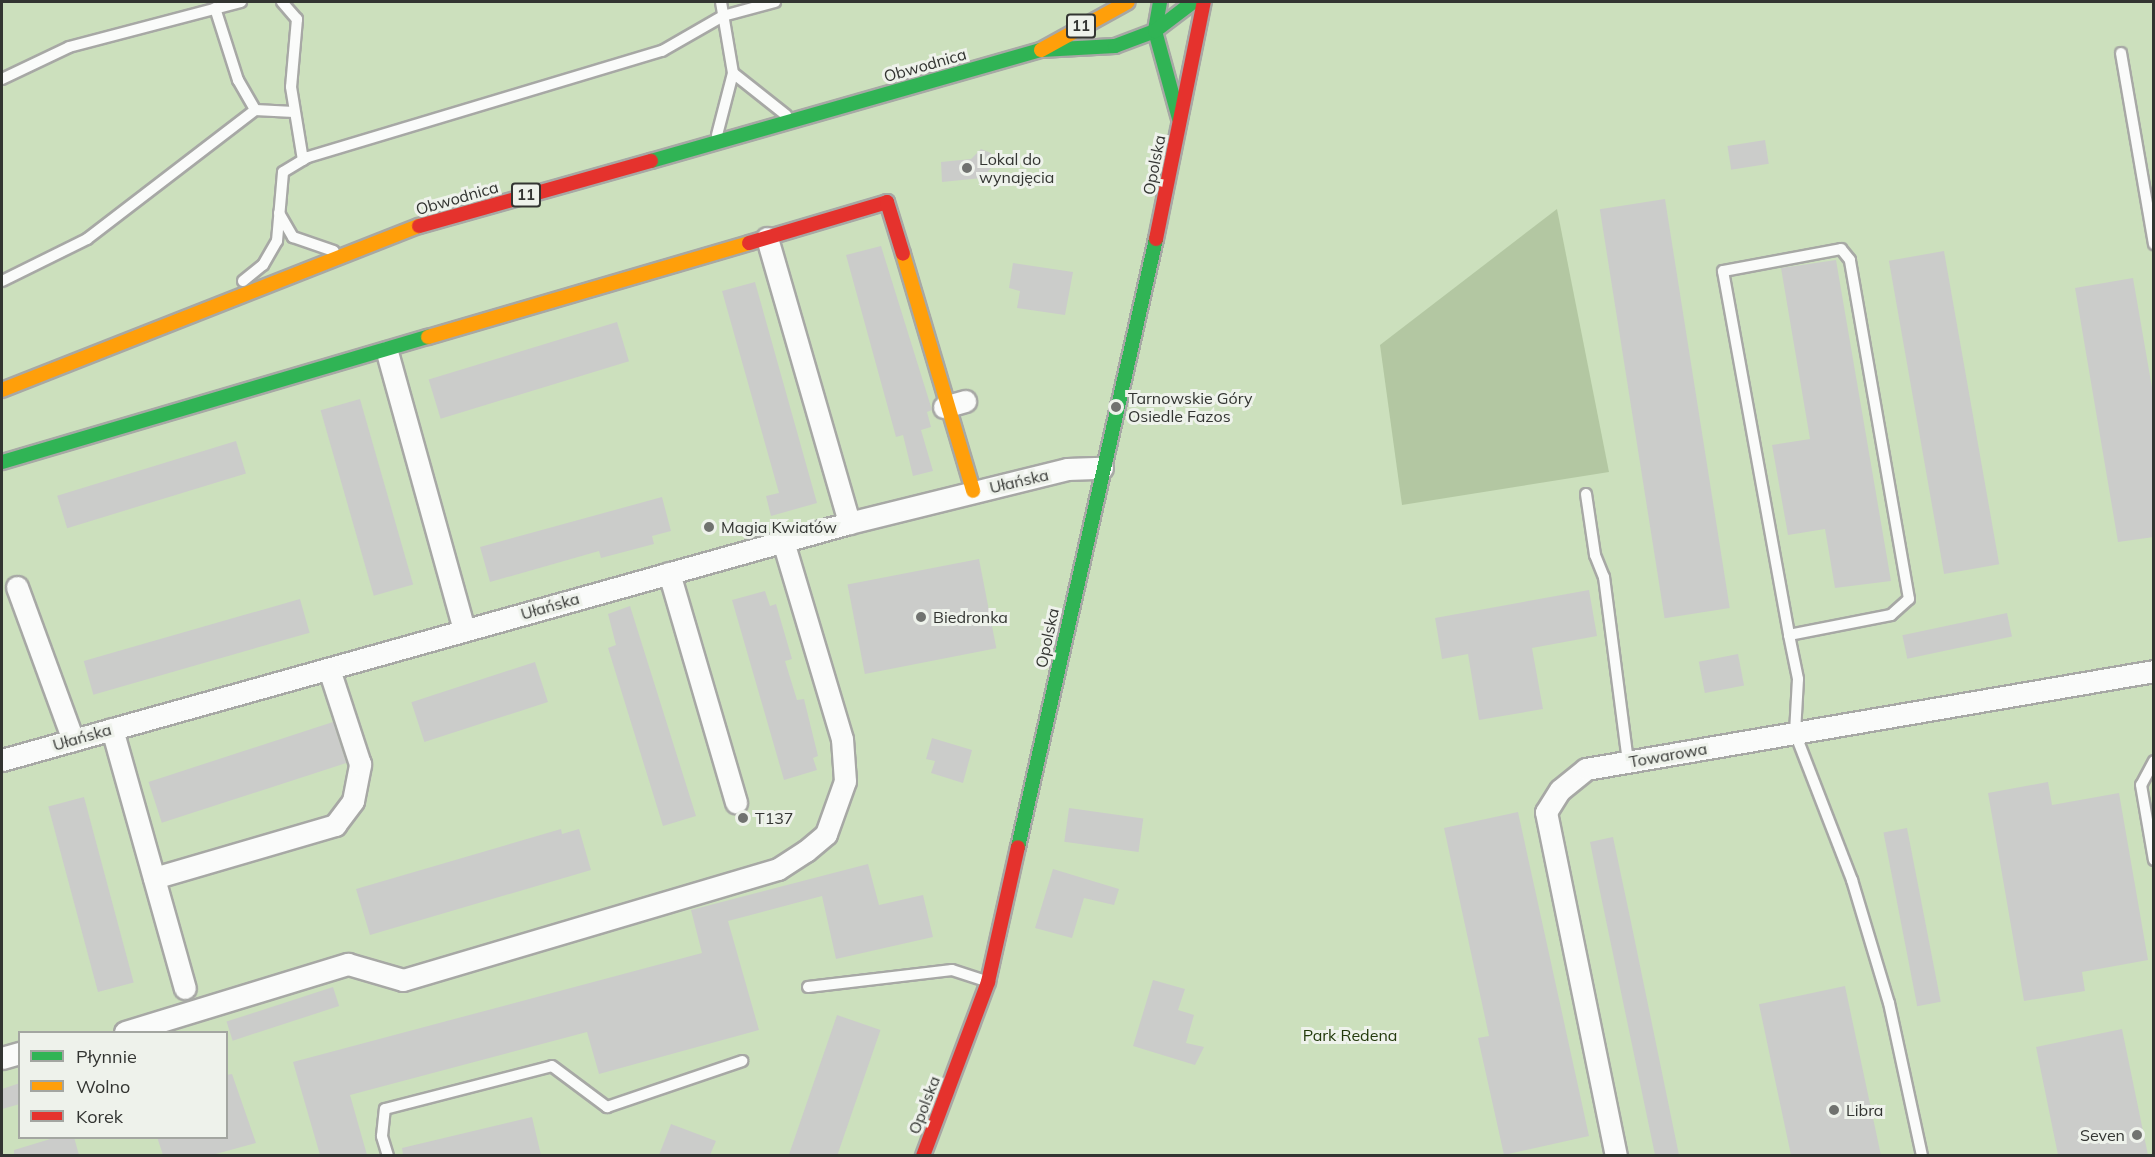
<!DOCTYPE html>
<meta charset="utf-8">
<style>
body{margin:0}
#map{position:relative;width:2155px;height:1157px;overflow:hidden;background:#e1e3df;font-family:Mulish,sans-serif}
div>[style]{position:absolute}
.green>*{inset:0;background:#cce0bd}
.forest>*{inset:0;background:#b3c7a2}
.building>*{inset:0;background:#cbccca;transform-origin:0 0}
.roads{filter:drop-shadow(2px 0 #a7a8a5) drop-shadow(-2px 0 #a7a8a5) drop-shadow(0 2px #a7a8a5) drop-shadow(0 -2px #a7a8a5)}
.lane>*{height:10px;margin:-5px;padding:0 5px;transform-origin:5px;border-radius:5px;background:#fafbfa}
.street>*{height:21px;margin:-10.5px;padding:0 10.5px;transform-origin:10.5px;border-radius:10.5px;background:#fafbfa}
.fast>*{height:14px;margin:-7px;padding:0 7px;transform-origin:7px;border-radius:7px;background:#30b455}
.slow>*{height:14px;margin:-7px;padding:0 7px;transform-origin:7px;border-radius:7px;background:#ff9f0a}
.jam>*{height:14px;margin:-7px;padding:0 7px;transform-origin:7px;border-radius:7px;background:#e5322d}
.dots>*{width:16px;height:16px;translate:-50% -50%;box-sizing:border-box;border:3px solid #eef2eb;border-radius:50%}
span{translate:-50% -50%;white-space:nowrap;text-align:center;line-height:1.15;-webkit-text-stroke:6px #eef2eb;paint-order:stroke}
.shield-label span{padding:2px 4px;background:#eef2eb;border:2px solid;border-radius:4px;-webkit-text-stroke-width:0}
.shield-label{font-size:15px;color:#333532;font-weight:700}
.street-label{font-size:16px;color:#333532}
.poi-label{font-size:16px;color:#333532}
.left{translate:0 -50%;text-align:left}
.right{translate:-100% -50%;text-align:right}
.park-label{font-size:16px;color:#233a0c}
.frame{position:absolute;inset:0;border:3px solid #333532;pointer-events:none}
.legend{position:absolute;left:18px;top:1031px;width:210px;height:108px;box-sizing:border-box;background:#eef2eb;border:2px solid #a3a6a1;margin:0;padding:8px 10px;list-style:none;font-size:18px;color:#333532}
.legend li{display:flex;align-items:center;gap:12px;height:30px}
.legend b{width:30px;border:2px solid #a3a6a1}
</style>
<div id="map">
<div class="green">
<div style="clip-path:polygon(evenodd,2px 2px,2153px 2px,2153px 1155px,2px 1155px,2px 2px,20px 1032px,226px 1032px,226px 1138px,20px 1138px,20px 1032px)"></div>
</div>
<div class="forest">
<div style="clip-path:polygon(1557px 209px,1609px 472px,1402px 505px,1380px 345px)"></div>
</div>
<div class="building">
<div style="left:1765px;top:140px;width:24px;height:38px;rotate:81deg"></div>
<div style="clip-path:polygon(981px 149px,991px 153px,994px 165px,982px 178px,942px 182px,941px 162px,971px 159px)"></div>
<div style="left:1665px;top:199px;width:414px;height:66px;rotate:81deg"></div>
<div style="clip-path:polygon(881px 246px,932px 410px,927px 412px,931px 427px,921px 430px,933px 471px,913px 476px,903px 435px,896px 437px,846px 255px)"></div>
<div style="left:1944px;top:251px;width:318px;height:56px;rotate:80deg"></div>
<div style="clip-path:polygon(1836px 260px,1891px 581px,1835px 588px,1825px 529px,1788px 535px,1772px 445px,1810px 439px,1781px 268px)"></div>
<div style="clip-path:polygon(1013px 263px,1073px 272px,1065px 315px,1017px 308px,1020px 291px,1009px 288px)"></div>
<div style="clip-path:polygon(2133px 278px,2154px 399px,2154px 537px,2118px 542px,2075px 288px)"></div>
<div style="clip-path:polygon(755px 282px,817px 503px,771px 516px,766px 496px,779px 493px,722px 291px)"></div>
<div style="left:617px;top:322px;width:41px;height:197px;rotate:73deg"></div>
<div style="left:360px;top:399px;width:193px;height:41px;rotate:74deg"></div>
<div style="left:236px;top:441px;width:34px;height:187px;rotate:73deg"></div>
<div style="clip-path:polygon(662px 497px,671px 531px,652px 536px,654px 544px,601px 558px,599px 551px,490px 582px,480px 547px)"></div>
<div style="left:979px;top:559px;width:91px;height:134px;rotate:79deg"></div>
<div style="clip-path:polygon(1589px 590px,1597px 636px,1532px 648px,1543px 709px,1479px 720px,1468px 654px,1442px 659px,1435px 618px)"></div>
<div style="clip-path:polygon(765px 591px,770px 606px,776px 604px,792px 659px,785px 661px,797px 700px,804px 699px,818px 756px,813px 758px,817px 770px,784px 780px,732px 600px)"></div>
<div style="left:300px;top:599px;width:35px;height:225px;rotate:74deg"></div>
<div style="clip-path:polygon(630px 606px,696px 816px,663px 826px,608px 648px,616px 645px,608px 614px)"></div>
<div style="left:2007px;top:613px;width:24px;height:107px;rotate:78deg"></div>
<div style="left:1738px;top:654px;width:32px;height:40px;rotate:79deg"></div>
<div style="left:535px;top:662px;width:42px;height:130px;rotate:72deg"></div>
<div style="left:333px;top:722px;width:43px;height:194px;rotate:72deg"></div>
<div style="clip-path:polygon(932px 738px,972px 750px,963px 783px,931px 773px,935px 761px,926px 759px)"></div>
<div style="clip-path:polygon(2048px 782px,2052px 805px,2119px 793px,2148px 960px,2082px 972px,2085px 991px,2024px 1001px,1988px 793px)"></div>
<div style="left:84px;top:797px;width:192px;height:37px;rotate:75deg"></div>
<div style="left:1069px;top:808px;width:75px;height:34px;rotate:8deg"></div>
<div style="clip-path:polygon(1518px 812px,1589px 1136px,1504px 1155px,1478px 1038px,1489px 1036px,1444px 828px)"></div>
<div style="left:1907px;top:828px;width:177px;height:24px;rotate:79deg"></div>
<div style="clip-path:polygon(561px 829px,562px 834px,579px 829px,591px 870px,370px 935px,356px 889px)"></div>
<div style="clip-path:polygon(1613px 837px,1631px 922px,1679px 1155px,1655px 1155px,1599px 887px,1590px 842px)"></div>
<div style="clip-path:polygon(868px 864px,879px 905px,923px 895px,933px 937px,836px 959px,822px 896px,728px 921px,759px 1030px,599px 1074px,587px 1032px,350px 1095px,367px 1155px,320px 1155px,293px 1062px,702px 953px,691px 910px)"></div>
<div style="clip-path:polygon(1053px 869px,1119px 889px,1114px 905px,1084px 898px,1072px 938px,1035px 928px)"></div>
<div style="clip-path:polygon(1153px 980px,1185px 989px,1178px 1010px,1194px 1015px,1186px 1043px,1204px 1047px,1195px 1065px,1133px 1046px)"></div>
<div style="left:1845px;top:986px;width:173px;height:88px;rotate:78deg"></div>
<div style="left:333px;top:987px;width:20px;height:112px;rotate:72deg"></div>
<div style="left:837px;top:1015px;width:46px;height:148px;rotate:19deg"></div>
<div style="clip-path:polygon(2122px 1029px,2148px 1155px,2058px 1155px,2036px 1047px)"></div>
<div style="clip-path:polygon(232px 1074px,256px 1143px,212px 1155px,163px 1155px,157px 1137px,226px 1137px,226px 1075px)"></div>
<div style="clip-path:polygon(20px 1083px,20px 1104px,2px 1109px,2px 1089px)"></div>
<div style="clip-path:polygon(532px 1117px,541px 1155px,403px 1155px,402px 1148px)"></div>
<div style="clip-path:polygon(671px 1124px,716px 1141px,710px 1155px,659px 1155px)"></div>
<div style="clip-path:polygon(57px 1137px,74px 1137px,79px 1155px,14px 1155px,14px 1150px)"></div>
</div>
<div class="roads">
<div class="lane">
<div style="left:282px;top:2px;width:23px;rotate:49deg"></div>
<div style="left:297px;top:19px;width:68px;rotate:95deg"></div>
<div style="left:291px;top:87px;width:74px;rotate:80.7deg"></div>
<div style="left:215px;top:8px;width:76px;rotate:72.3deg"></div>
<div style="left:238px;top:80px;width:34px;rotate:60deg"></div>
<div style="left:2121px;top:53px;width:194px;rotate:80.2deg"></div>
<div style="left:733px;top:73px;width:68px;rotate:38.4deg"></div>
<div style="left:2px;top:79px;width:74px;rotate:-25.5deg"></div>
<div style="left:69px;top:47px;width:178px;rotate:-14.7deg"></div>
<div style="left:717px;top:135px;width:64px;rotate:-75.5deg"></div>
<div style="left:733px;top:73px;width:72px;rotate:-99.6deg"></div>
<div style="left:279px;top:213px;width:28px;rotate:60deg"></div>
<div style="left:293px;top:237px;width:43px;rotate:18.9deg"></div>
<div style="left:2px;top:281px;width:95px;rotate:-26.3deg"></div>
<div style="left:87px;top:239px;width:212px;rotate:-37.5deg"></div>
<div style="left:255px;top:110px;width:39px;rotate:3deg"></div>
<div style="left:243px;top:281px;width:26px;rotate:-39deg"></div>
<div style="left:263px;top:265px;width:28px;rotate:-60deg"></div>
<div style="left:277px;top:241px;width:69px;rotate:-85deg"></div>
<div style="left:283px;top:172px;width:29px;rotate:-31deg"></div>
<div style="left:308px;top:157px;width:370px;rotate:-16.7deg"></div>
<div style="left:662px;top:51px;width:70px;rotate:-29.8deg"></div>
<div style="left:723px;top:16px;width:54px;rotate:-15.1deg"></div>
<div style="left:1586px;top:494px;width:62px;rotate:81.6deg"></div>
<div style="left:1595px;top:555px;width:24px;rotate:68deg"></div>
<div style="left:1604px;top:577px;width:187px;rotate:82.6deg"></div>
<div style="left:1789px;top:635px;width:104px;rotate:-11.1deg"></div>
<div style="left:1891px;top:615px;width:24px;rotate:-42deg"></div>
<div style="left:1909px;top:599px;width:344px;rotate:-99.9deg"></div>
<div style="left:1850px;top:260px;width:14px;rotate:-129deg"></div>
<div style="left:1841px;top:249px;width:120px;rotate:169.4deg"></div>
<div style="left:1723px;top:271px;width:370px;rotate:79.7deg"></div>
<div style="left:1789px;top:635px;width:45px;rotate:78.4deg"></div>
<div style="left:1798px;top:679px;width:54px;rotate:93.2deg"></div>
<div style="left:1795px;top:733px;width:158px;rotate:68.8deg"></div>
<div style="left:1852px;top:880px;width:128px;rotate:73.3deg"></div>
<div style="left:1889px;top:1003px;width:157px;rotate:77.8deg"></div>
<div style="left:2154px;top:761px;width:27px;rotate:118deg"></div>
<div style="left:2141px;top:785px;width:76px;rotate:80.2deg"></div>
<div style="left:808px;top:987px;width:145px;rotate:-6.7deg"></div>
<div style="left:952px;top:970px;width:38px;rotate:18deg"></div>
<div style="left:388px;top:1156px;width:21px;rotate:-107deg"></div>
<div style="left:382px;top:1136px;width:27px;rotate:-84deg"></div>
<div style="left:385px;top:1109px;width:172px;rotate:-14.4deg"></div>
<div style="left:552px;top:1066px;width:69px;rotate:36.7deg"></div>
<div style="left:607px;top:1107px;width:143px;rotate:-18.8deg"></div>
</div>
<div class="street">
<div style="left:767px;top:238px;width:297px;rotate:73.9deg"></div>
<div style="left:387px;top:352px;width:288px;rotate:74.5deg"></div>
<div style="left:944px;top:407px;width:22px;rotate:-16deg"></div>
<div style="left:669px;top:573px;width:239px;rotate:73.7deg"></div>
<div style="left:17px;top:587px;width:163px;rotate:69.9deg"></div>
<div style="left:112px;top:729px;width:269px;rotate:74.3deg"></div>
<div style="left:2px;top:760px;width:880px;rotate:-15.63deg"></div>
<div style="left:849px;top:523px;width:225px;rotate:-13.9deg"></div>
<div style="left:1067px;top:469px;width:35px;rotate:-2deg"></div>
<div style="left:154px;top:878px;width:189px;rotate:-16.3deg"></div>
<div style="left:335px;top:825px;width:30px;rotate:-53deg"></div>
<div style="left:353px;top:801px;width:38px;rotate:-79deg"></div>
<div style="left:360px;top:764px;width:100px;rotate:-108.1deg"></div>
<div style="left:125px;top:1032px;width:233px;rotate:-17deg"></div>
<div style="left:348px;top:964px;width:57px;rotate:16.2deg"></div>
<div style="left:403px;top:980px;width:391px;rotate:-16.5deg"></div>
<div style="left:778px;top:869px;width:33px;rotate:-33deg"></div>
<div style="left:806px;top:851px;width:26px;rotate:-40deg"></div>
<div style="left:826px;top:834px;width:56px;rotate:-70.3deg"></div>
<div style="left:845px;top:781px;width:42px;rotate:-94.1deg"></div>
<div style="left:842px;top:739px;width:207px;rotate:-106.6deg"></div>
<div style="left:2px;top:1058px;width:19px;rotate:-16deg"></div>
<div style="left:1616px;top:1156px;width:351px;rotate:-101.5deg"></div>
<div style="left:1546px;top:812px;width:26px;rotate:-58deg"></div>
<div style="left:1560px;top:790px;width:33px;rotate:-39deg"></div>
<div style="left:1586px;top:769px;width:576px;rotate:-9.79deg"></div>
</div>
<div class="fast">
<div style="left:1160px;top:2px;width:29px;rotate:100deg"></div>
<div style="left:1155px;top:31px;width:91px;rotate:74.7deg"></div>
<div style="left:651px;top:161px;width:405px;rotate:-15.9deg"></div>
<div style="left:1041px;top:50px;width:74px;rotate:-3.1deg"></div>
<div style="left:1115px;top:46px;width:43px;rotate:-20.6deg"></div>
<div style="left:1155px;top:31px;width:48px;rotate:-37.3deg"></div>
<div style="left:2px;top:462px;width:444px;rotate:-16.4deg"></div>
<div style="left:1018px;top:847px;width:623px;rotate:-77.21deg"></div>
</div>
<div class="slow">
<div style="left:1041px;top:50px;width:99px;rotate:-28.9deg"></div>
<div style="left:903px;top:254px;width:247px;rotate:73.5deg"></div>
<div style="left:428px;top:337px;width:334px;rotate:-16.3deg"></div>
<div style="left:2px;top:390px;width:448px;rotate:-21.5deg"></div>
</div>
<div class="jam">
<div style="left:419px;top:226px;width:241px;rotate:-15.7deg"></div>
<div style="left:1156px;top:239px;width:242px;rotate:-78.6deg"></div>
<div style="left:749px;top:243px;width:144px;rotate:-16.5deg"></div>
<div style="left:887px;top:202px;width:54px;rotate:72.9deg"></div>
<div style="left:923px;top:1156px;width:186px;rotate:-69.5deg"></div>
<div style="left:988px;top:982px;width:138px;rotate:-77.5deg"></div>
</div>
</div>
<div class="dots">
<div style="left:967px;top:168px;background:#70726f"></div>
<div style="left:1116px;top:407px;background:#70726f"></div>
<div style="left:709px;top:527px;background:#70726f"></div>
<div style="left:921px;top:617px;background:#70726f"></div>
<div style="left:743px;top:818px;background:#70726f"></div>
<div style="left:1834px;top:1110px;background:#70726f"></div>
<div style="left:2137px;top:1135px;background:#70726f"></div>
</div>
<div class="shield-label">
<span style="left:1081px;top:26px">11</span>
<span style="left:526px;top:195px">11</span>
</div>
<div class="street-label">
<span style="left:925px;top:65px;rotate:-16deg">Obwodnica</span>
<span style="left:1154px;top:165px;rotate:-79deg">Opolska</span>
<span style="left:457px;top:198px;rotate:-16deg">Obwodnica</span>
<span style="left:1019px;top:481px;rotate:-13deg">Ułańska</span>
<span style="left:550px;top:606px;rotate:-16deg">Ułańska</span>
<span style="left:1047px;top:638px;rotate:-78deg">Opolska</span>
<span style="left:82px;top:737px;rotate:-16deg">Ułańska</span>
<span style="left:1668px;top:755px;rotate:-10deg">Towarowa</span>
<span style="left:924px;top:1105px;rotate:-69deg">Opolska</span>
</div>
<div class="poi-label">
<span class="left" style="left:979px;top:168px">Lokal do<br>wynajęcia</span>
<span class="left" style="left:1128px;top:407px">Tarnowskie Góry<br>Osiedle Fazos</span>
<span class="left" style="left:721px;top:527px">Magia Kwiatów</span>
<span class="left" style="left:933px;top:617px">Biedronka</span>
<span class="left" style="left:755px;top:818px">T137</span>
<span class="left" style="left:1846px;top:1110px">Libra</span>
<span class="right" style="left:2125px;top:1135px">Seven</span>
</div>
<div class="park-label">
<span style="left:1350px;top:1035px">Park Redena</span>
</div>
<div class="frame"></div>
<ul class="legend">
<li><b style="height:8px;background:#30b455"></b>Płynnie</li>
<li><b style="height:8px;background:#ff9f0a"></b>Wolno</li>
<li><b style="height:8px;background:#e5322d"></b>Korek</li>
</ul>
</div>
